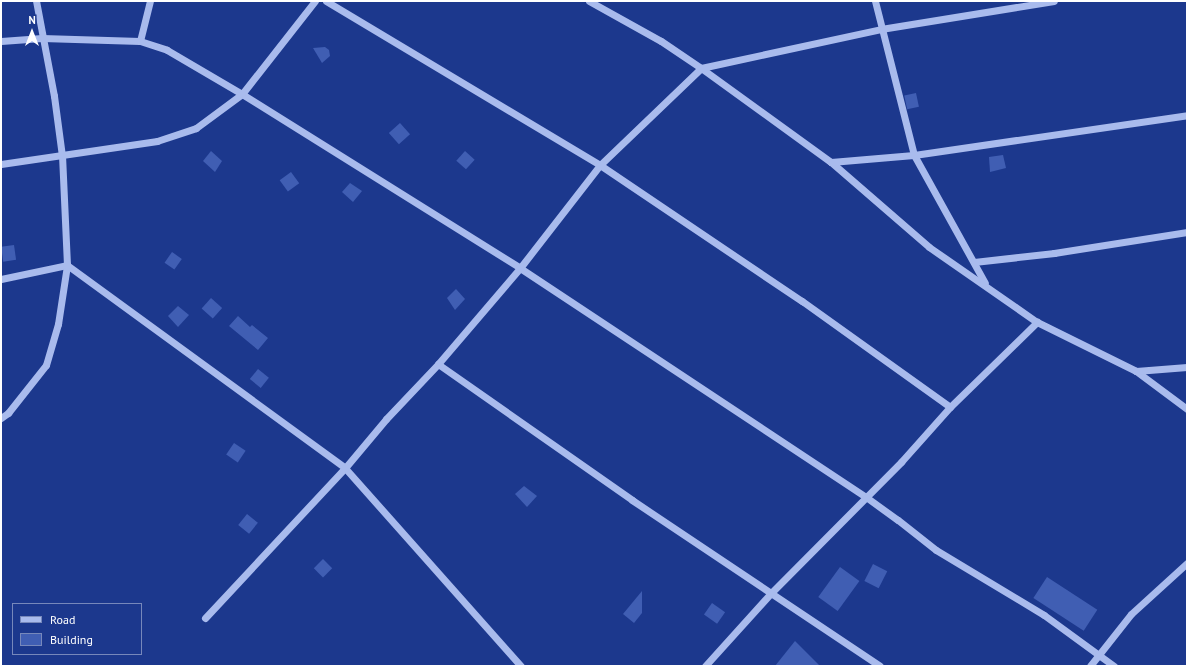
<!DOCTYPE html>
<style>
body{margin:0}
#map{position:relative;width:1188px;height:667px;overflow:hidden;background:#1c388d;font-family:"PT Sans",sans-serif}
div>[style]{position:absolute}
.building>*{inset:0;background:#405eb3;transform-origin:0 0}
.minor>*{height:7px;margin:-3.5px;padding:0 3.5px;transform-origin:3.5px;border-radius:3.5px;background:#a9bbed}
span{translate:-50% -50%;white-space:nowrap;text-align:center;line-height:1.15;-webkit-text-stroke:3px #1c388d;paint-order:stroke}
.frame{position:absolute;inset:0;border:2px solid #fff;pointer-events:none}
.legend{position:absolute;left:12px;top:603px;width:130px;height:52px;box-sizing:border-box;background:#1c388d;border:1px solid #78b;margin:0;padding:5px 7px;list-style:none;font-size:12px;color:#fff}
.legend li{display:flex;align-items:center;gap:8px;height:20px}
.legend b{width:20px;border:1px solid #78b}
.north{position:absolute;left:12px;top:12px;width:40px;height:40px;-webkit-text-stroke:3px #1c388d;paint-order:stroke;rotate:0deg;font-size:11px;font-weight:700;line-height:16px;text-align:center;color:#fff}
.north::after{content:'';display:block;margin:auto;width:14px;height:18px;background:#fff;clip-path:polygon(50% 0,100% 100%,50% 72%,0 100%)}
</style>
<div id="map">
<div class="building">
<div style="clip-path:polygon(325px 47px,329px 50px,330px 56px,322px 63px,313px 48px)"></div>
<div style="left:916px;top:93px;width:14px;height:12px;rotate:78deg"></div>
<div style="left:400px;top:123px;width:15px;height:15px;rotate:48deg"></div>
<div style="clip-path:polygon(211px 151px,222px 161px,215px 172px,203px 161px)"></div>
<div style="left:465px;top:151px;width:13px;height:13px;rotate:42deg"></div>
<div style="clip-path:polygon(1003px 155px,1006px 168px,990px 172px,989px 157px)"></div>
<div style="left:291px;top:172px;width:14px;height:14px;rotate:54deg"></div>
<div style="clip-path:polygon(350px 183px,362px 191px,353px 202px,342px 192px)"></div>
<div style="left:14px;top:245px;width:15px;height:13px;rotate:82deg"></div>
<div style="left:172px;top:252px;width:12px;height:13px;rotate:35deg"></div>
<div style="clip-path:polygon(456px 289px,465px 299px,455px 310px,447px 298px)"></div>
<div style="left:211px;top:298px;width:15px;height:14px;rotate:42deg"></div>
<div style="clip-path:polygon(178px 306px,189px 315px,178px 327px,168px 316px)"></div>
<div style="clip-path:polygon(238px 316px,250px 327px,252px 325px,268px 338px,258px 350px,229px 326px)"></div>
<div style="left:258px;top:369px;width:14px;height:13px;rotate:39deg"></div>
<div style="left:234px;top:443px;width:14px;height:14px;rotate:34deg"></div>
<div style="clip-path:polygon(524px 486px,537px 496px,527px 507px,515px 494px)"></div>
<div style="left:247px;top:514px;width:14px;height:14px;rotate:39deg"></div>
<div style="left:323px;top:559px;width:13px;height:13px;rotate:45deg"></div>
<div style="left:873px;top:564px;width:16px;height:19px;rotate:27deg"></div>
<div style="left:840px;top:567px;width:24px;height:37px;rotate:36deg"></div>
<div style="left:1047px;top:577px;width:60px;height:25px;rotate:33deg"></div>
<div style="clip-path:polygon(642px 591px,642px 613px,634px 623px,623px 614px)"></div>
<div style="left:712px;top:603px;width:16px;height:14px;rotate:35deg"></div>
<div style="clip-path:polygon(795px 641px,820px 666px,775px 666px)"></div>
</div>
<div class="minor">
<div style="left:326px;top:1px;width:319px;rotate:30.9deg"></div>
<div style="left:600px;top:165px;width:244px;rotate:34deg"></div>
<div style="left:802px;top:301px;width:182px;rotate:35.6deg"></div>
<div style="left:589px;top:1px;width:82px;rotate:29.1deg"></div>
<div style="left:661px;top:41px;width:48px;rotate:34deg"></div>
<div style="left:701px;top:68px;width:160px;rotate:35.9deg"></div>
<div style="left:831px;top:162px;width:130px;rotate:40.9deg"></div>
<div style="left:929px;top:247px;width:131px;rotate:34.8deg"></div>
<div style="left:1037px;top:322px;width:110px;rotate:26.3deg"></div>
<div style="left:1136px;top:371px;width:64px;rotate:36.7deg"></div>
<div style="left:875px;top:1px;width:159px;rotate:75.8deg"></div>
<div style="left:914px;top:155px;width:146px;rotate:61deg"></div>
<div style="left:1px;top:41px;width:41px;rotate:-4.2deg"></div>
<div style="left:42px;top:38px;width:98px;rotate:1.8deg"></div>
<div style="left:140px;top:41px;width:28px;rotate:18deg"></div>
<div style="left:167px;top:50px;width:87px;rotate:30.4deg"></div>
<div style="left:242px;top:94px;width:328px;rotate:32deg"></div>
<div style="left:520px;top:268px;width:415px;rotate:33.5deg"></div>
<div style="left:866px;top:497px;width:39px;rotate:36deg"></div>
<div style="left:898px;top:520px;width:48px;rotate:38.3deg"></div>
<div style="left:936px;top:550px;width:126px;rotate:31deg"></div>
<div style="left:1044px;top:615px;width:87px;rotate:36.1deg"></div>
<div style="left:140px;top:41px;width:41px;rotate:-76deg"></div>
<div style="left:831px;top:162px;width:83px;rotate:-4.8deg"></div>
<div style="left:914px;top:155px;width:276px;rotate:-8.3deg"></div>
<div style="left:1px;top:164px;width:158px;rotate:-8.4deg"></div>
<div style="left:157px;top:141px;width:41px;rotate:-18.4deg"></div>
<div style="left:196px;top:128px;width:57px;rotate:-36.5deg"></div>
<div style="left:242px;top:94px;width:118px;rotate:-51.9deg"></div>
<div style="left:974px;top:262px;width:81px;rotate:-6.4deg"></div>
<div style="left:1054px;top:253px;width:135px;rotate:-9deg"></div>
<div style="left:1px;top:279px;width:67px;rotate:-12deg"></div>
<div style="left:67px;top:265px;width:344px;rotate:36.1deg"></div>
<div style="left:345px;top:468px;width:265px;rotate:48.4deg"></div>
<div style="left:438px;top:364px;width:237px;rotate:35deg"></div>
<div style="left:632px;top:500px;width:298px;rotate:33.8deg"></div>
<div style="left:1136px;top:371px;width:51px;rotate:-4.5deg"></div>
<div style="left:1px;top:418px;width:9px;rotate:-36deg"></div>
<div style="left:8px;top:413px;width:61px;rotate:-51.6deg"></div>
<div style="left:46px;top:365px;width:43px;rotate:-73.7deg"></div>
<div style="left:58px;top:324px;width:60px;rotate:-81.3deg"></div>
<div style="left:67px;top:265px;width:109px;rotate:-92.6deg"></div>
<div style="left:62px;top:156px;width:61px;rotate:-97.6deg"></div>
<div style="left:54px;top:96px;width:97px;rotate:-100.7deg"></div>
<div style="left:205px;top:618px;width:205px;rotate:-47deg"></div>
<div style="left:345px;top:468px;width:64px;rotate:-50.1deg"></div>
<div style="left:386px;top:419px;width:76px;rotate:-46.6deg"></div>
<div style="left:438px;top:364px;width:126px;rotate:-49.5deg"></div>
<div style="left:520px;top:268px;width:130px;rotate:-52.2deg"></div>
<div style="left:600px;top:165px;width:140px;rotate:-43.8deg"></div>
<div style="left:701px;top:68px;width:184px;rotate:-12.2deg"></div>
<div style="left:881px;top:29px;width:175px;rotate:-9.2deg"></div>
<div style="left:705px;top:666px;width:98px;rotate:-47.9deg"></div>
<div style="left:771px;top:593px;width:185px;rotate:-45.2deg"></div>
<div style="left:901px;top:462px;width:74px;rotate:-48.3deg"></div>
<div style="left:950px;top:407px;width:122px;rotate:-44.3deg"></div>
<div style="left:1090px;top:666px;width:66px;rotate:-51.7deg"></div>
<div style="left:1131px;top:614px;width:76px;rotate:-42.3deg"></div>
</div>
<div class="frame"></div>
<ul class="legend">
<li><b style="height:5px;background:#a9bbed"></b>Road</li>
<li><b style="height:11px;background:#405eb3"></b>Building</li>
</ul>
<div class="north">N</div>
</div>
